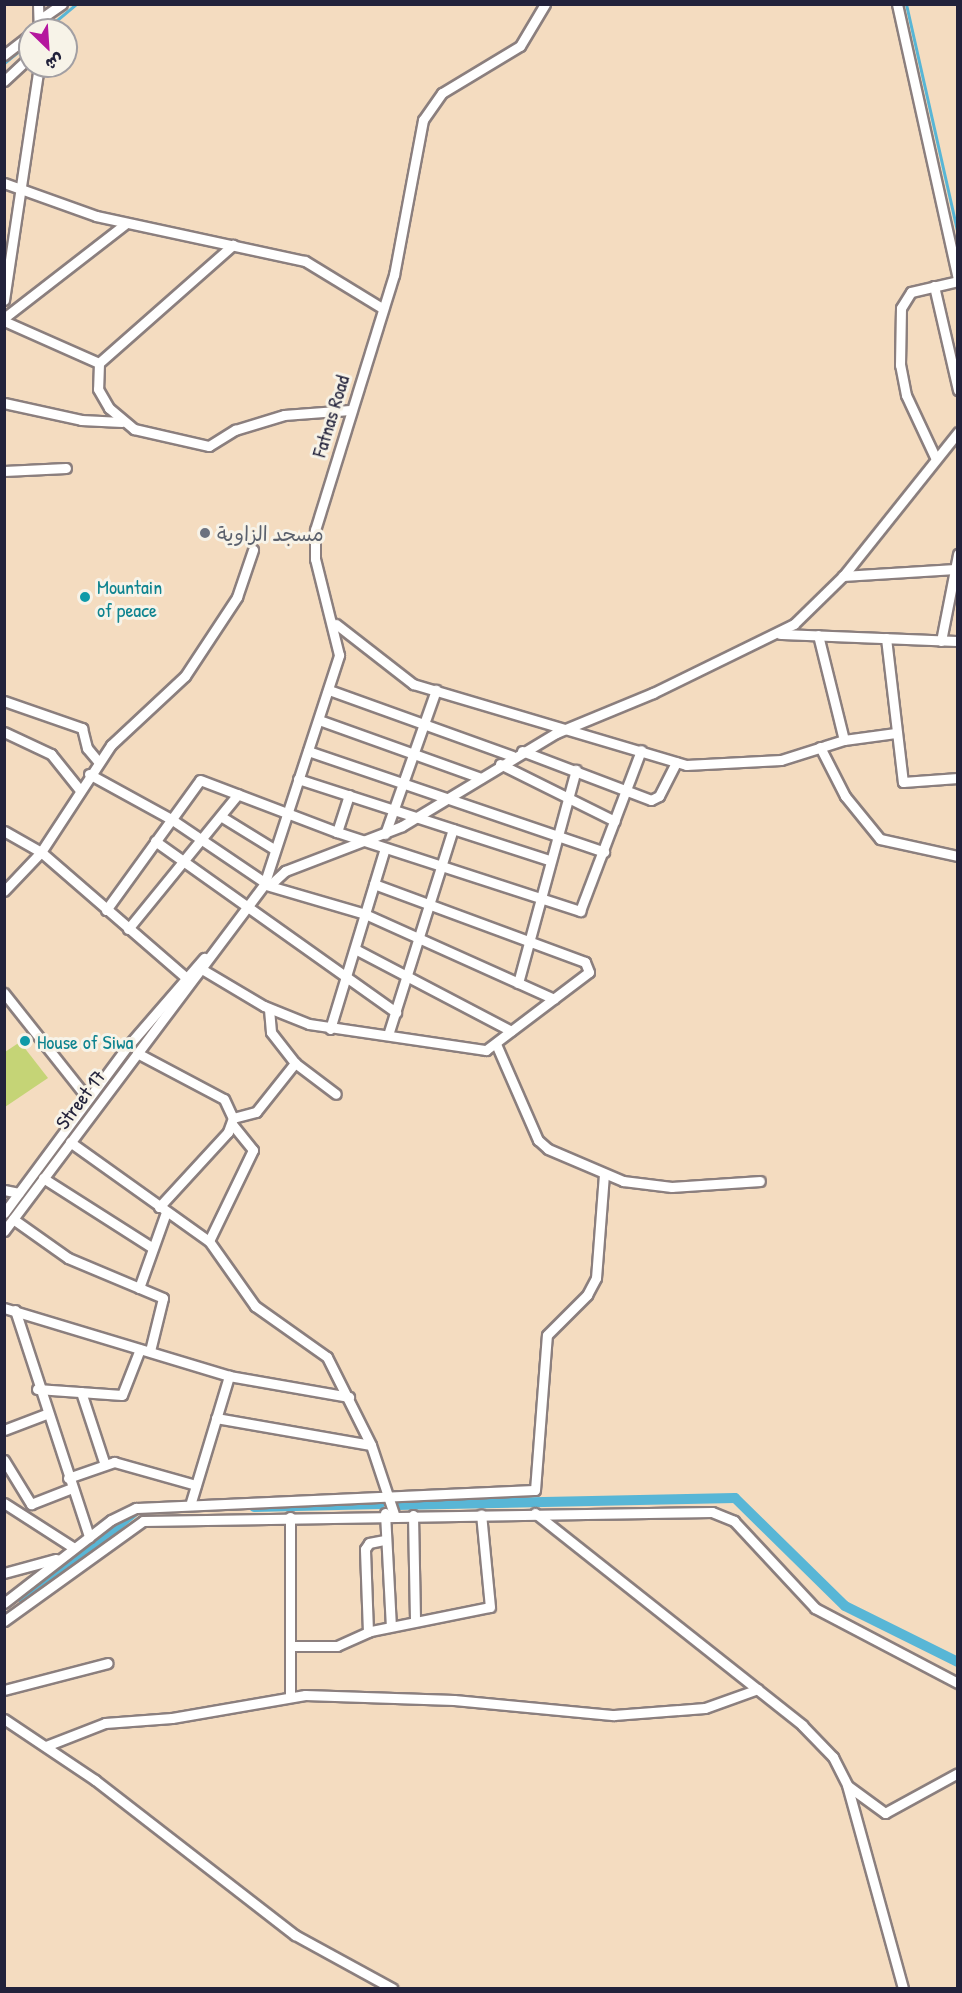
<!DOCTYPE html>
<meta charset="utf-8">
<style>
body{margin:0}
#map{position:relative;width:962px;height:1993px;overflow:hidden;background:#f4dcc0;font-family:"Patrick Hand","Playpen Sans Arabic",sans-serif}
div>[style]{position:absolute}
.green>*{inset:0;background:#c5d476}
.stream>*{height:3px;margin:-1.5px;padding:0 1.5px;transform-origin:1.5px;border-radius:1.5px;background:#58b6d6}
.canal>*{height:10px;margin:-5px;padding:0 5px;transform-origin:5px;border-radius:5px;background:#58b6d6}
.roads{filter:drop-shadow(2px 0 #8b7f7e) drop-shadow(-2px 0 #8b7f7e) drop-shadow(0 2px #8b7f7e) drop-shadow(0 -2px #8b7f7e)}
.minor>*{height:9px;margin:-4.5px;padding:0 4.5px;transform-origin:4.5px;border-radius:4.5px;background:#fff}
.dots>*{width:16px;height:16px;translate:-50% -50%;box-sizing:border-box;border:3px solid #f7f3e8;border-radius:50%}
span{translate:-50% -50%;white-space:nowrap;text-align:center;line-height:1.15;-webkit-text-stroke:6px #f7f3e8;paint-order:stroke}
.street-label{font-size:20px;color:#22223b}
.worship-label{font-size:20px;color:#5b616d}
.left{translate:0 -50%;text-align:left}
.culture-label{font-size:20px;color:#0d838f}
.frame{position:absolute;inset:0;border:6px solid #22223b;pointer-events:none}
.north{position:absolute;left:18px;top:18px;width:60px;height:60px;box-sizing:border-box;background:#f7f3e8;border:2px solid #a29fa3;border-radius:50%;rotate:155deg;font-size:16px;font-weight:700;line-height:24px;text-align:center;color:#22223b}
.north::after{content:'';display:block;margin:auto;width:21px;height:27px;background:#b5179e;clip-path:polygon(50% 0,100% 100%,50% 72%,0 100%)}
</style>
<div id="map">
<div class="green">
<div style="clip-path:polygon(20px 1042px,48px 1078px,5px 1107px,5px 1052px)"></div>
</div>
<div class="stream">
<div style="left:906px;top:4px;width:236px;rotate:77.3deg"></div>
<div style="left:45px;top:30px;width:40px;rotate:-40deg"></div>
<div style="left:4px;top:63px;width:33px;rotate:-39deg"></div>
</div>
<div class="canal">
<div style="left:397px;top:1505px;width:338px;rotate:-1.2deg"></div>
<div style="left:735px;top:1498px;width:154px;rotate:44.5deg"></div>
<div style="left:845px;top:1606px;width:126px;rotate:26.4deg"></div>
<div style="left:254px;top:1507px;width:126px;rotate:-1.4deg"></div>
<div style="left:24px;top:1602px;width:146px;rotate:-39.2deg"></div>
</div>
<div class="roads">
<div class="minor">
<div style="left:38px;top:4px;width:26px;rotate:88deg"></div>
<div style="left:897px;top:4px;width:282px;rotate:77.5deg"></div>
<div style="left:39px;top:20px;width:28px;rotate:-35deg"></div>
<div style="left:4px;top:55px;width:33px;rotate:-38deg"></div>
<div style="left:4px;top:81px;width:35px;rotate:-43deg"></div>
<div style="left:4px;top:183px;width:98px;rotate:19.7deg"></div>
<div style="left:96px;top:216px;width:214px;rotate:12.2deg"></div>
<div style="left:305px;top:261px;width:90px;rotate:31.4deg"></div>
<div style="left:934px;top:286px;width:107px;rotate:77deg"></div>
<div style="left:4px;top:300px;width:237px;rotate:-81.5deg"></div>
<div style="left:4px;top:318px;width:153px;rotate:-37.8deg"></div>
<div style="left:4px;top:321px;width:104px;rotate:23.9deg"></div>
<div style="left:99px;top:363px;width:26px;rotate:92deg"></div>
<div style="left:98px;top:389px;width:22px;rotate:60deg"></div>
<div style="left:109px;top:408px;width:33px;rotate:40deg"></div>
<div style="left:134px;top:429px;width:77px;rotate:12.8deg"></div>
<div style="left:209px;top:446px;width:31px;rotate:-32deg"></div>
<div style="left:235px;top:430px;width:51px;rotate:-17deg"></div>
<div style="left:284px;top:415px;width:66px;rotate:-4.3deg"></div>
<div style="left:99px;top:363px;width:179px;rotate:-41.4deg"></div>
<div style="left:4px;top:403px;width:79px;rotate:12.4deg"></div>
<div style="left:81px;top:420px;width:41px;rotate:2.8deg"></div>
<div style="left:935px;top:457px;width:68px;rotate:-115.1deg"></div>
<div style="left:906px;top:395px;width:31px;rotate:-101deg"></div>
<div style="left:900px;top:365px;width:57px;rotate:-89deg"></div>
<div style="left:901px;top:308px;width:19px;rotate:-58deg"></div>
<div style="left:911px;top:292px;width:48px;rotate:-13.2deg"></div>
<div style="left:4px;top:471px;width:62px;rotate:-2.8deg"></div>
<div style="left:843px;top:576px;width:112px;rotate:-3.6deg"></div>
<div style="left:336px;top:624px;width:98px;rotate:37.9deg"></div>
<div style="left:413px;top:684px;width:285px;rotate:16.5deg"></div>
<div style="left:686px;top:765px;width:95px;rotate:-3deg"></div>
<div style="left:781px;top:760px;width:66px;rotate:-17.6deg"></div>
<div style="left:844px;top:740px;width:52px;rotate:-7.7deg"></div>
<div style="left:780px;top:634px;width:178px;rotate:2.3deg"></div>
<div style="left:818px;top:635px;width:108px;rotate:76.1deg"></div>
<div style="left:886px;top:638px;width:145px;rotate:83.3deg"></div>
<div style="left:903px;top:782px;width:55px;rotate:-4.2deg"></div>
<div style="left:941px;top:641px;width:89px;rotate:-78.9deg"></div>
<div style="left:329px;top:690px;width:195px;rotate:19.8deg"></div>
<div style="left:4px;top:701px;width:83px;rotate:19.1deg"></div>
<div style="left:82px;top:728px;width:21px;rotate:76deg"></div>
<div style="left:87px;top:748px;width:17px;rotate:50deg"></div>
<div style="left:319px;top:720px;width:172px;rotate:19.7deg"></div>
<div style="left:4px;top:732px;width:52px;rotate:25.1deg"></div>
<div style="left:51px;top:754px;width:45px;rotate:51.3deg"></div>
<div style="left:820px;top:747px;width:55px;rotate:63deg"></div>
<div style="left:845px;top:796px;width:55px;rotate:50.9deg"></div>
<div style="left:880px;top:839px;width:80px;rotate:12.3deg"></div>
<div style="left:308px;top:751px;width:313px;rotate:18.8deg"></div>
<div style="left:522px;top:751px;width:138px;rotate:20.8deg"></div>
<div style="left:651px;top:800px;width:9px;rotate:-27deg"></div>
<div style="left:659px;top:796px;width:38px;rotate:-63deg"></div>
<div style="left:500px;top:764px;width:128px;rotate:26.4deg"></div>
<div style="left:89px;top:774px;width:94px;rotate:28.8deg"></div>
<div style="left:171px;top:819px;width:112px;rotate:34.1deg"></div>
<div style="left:298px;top:779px;width:264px;rotate:17.9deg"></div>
<div style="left:349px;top:795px;width:39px;rotate:108deg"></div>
<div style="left:337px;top:832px;width:256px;rotate:18deg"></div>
<div style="left:580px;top:911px;width:172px;rotate:-69.2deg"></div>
<div style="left:222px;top:817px;width:61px;rotate:31.6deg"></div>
<div style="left:4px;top:831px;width:43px;rotate:29.6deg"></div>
<div style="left:41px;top:852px;width:189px;rotate:40.9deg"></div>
<div style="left:385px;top:834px;width:153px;rotate:-70.5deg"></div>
<div style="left:155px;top:841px;width:296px;rotate:35.4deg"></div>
<div style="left:266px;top:885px;width:103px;rotate:16.3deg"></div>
<div style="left:365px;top:914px;width:207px;rotate:24.2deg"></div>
<div style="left:270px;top:885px;width:21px;rotate:-43deg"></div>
<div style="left:285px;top:871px;width:125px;rotate:-21deg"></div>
<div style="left:402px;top:826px;width:180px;rotate:-31.1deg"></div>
<div style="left:556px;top:733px;width:105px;rotate:-22.4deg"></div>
<div style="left:653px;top:693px;width:157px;rotate:-26.1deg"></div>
<div style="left:794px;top:624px;width:70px;rotate:-44.4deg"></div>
<div style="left:844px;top:575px;width:183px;rotate:-51.4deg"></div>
<div style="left:4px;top:891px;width:54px;rotate:-46.5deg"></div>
<div style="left:41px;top:852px;width:128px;rotate:-56.8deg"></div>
<div style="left:111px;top:745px;width:101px;rotate:-43deg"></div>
<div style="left:185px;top:676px;width:95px;rotate:-56.6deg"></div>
<div style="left:237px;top:597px;width:50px;rotate:-71.2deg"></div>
<div style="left:106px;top:910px;width:160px;rotate:-54.1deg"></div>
<div style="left:200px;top:780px;width:147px;rotate:20.8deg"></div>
<div style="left:128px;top:929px;width:174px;rotate:-50.8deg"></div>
<div style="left:355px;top:949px;width:176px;rotate:27.7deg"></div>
<div style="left:200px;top:968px;width:74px;rotate:30.7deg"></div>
<div style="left:264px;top:1006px;width:48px;rotate:21.8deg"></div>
<div style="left:309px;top:1024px;width:179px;rotate:8.4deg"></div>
<div style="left:486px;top:1050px;width:129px;rotate:-37.1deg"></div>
<div style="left:589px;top:972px;width:11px;rotate:-112deg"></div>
<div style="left:585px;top:962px;width:225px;rotate:-159.7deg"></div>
<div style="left:518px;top:983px;width:221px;rotate:-74.8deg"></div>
<div style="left:4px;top:993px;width:135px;rotate:51.6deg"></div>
<div style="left:330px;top:1029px;width:186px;rotate:-73.1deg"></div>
<div style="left:388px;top:1035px;width:216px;rotate:-72.5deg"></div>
<div style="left:496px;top:1044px;width:105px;rotate:66.4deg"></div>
<div style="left:538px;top:1140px;width:13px;rotate:42deg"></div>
<div style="left:548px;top:1149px;width:82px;rotate:23.1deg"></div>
<div style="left:623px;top:1181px;width:49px;rotate:7deg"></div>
<div style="left:672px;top:1187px;width:88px;rotate:-3.9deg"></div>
<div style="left:137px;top:1053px;width:98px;rotate:27.9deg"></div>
<div style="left:224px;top:1099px;width:21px;rotate:65deg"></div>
<div style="left:233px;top:1118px;width:15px;rotate:110deg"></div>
<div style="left:228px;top:1132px;width:102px;rotate:132.6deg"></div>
<div style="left:295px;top:1063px;width:51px;rotate:37.1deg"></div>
<div style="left:233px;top:1118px;width:24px;rotate:-15deg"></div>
<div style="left:256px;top:1112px;width:63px;rotate:-51.5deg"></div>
<div style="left:295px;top:1063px;width:39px;rotate:-128deg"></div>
<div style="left:271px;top:1032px;width:23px;rotate:-95deg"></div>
<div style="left:70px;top:1142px;width:171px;rotate:35.5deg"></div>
<div style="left:209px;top:1241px;width:80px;rotate:54.7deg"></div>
<div style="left:255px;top:1306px;width:88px;rotate:35.3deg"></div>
<div style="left:327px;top:1357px;width:98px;rotate:63.4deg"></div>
<div style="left:371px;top:1445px;width:73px;rotate:71.6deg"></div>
<div style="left:43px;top:1178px;width:130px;rotate:32.5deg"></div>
<div style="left:4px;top:1190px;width:15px;rotate:11deg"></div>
<div style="left:4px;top:1213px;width:207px;rotate:-53.5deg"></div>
<div style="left:127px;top:1047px;width:118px;rotate:-49.1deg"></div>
<div style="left:13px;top:1219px;width:67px;rotate:35.3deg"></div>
<div style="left:68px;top:1258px;width:103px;rotate:22.8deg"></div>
<div style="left:163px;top:1298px;width:55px;rotate:103.8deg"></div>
<div style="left:4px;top:1231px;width:433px;rotate:-53.1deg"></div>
<div style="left:264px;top:885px;width:242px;rotate:-71.9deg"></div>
<div style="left:339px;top:655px;width:99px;rotate:-104deg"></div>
<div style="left:315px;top:559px;width:29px;rotate:-90deg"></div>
<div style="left:315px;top:530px;width:267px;rotate:-72.8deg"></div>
<div style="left:394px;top:275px;width:158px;rotate:-79.4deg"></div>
<div style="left:423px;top:120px;width:33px;rotate:-55deg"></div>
<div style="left:442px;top:93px;width:91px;rotate:-31.1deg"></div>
<div style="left:520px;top:46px;width:49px;rotate:-59.2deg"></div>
<div style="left:209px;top:1241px;width:101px;rotate:-64.2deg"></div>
<div style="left:253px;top:1150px;width:32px;rotate:-129deg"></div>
<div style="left:139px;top:1288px;width:81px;rotate:-70.4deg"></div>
<div style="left:4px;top:1308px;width:235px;rotate:16.8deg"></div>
<div style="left:229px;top:1376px;width:122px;rotate:9.9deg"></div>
<div style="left:15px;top:1310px;width:239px;rotate:71.9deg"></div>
<div style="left:37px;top:1389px;width:85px;rotate:4deg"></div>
<div style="left:122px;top:1395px;width:49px;rotate:-68.6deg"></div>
<div style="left:81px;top:1392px;width:74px;rotate:71.8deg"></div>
<div style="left:216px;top:1418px;width:157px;rotate:9.9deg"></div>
<div style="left:4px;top:1430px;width:45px;rotate:-20.9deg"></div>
<div style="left:4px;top:1460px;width:52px;rotate:58.5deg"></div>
<div style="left:31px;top:1504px;width:44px;rotate:-21.3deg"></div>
<div style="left:68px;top:1478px;width:49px;rotate:-19.2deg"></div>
<div style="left:114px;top:1462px;width:85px;rotate:15.7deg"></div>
<div style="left:191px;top:1502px;width:132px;rotate:-73.2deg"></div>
<div style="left:4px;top:1503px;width:83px;rotate:32.7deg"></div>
<div style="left:385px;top:1513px;width:113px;rotate:87deg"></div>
<div style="left:535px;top:1513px;width:341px;rotate:38.4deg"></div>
<div style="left:802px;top:1725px;width:45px;rotate:45.9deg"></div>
<div style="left:833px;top:1757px;width:31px;rotate:63deg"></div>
<div style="left:847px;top:1785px;width:211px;rotate:74.6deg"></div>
<div style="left:413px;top:1515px;width:106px;rotate:88.9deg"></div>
<div style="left:290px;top:1517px;width:180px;rotate:90deg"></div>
<div style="left:4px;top:1573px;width:54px;rotate:-15.1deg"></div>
<div style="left:4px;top:1603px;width:135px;rotate:-37.8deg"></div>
<div style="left:111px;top:1520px;width:28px;rotate:-26deg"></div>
<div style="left:136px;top:1508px;width:399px;rotate:-2.6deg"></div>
<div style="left:535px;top:1490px;width:155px;rotate:-85.6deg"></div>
<div style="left:547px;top:1335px;width:57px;rotate:-45deg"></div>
<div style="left:587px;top:1295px;width:19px;rotate:-62deg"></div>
<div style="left:596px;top:1278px;width:103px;rotate:-85.6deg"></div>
<div style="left:4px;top:1621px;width:171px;rotate:-35.7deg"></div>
<div style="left:143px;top:1521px;width:569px;rotate:-0.91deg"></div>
<div style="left:712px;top:1512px;width:24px;rotate:22deg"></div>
<div style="left:734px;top:1521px;width:119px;rotate:47deg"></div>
<div style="left:815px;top:1608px;width:161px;rotate:27.7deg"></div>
<div style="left:368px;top:1632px;width:83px;rotate:-92.1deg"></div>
<div style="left:365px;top:1549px;width:7px;rotate:-56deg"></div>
<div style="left:369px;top:1543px;width:16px;rotate:-11deg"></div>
<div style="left:290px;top:1646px;width:47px"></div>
<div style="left:337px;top:1646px;width:37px;rotate:-24deg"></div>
<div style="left:371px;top:1631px;width:121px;rotate:-11.4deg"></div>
<div style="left:490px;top:1607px;width:93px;rotate:-95.5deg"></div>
<div style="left:4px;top:1690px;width:107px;rotate:-14.6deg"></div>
<div style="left:4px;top:1719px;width:110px;rotate:33.8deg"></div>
<div style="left:95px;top:1780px;width:253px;rotate:37.8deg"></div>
<div style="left:295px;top:1935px;width:111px;rotate:28.7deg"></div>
<div style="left:46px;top:1746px;width:63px;rotate:-21.3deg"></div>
<div style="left:105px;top:1723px;width:67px;rotate:-4.3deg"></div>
<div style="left:172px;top:1718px;width:135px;rotate:-9.8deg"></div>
<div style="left:305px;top:1695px;width:149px;rotate:1.9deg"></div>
<div style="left:454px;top:1700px;width:161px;rotate:5.4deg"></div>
<div style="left:614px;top:1715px;width:91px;rotate:-4.4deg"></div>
<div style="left:705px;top:1708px;width:56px;rotate:-19.7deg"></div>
<div style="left:848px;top:1786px;width:46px;rotate:36.1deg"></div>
<div style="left:885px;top:1813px;width:83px;rotate:-28.7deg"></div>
</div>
</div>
<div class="dots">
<div style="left:205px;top:533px;background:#6b7280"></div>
<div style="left:85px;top:597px;background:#0f9aa8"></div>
<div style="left:25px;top:1041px;background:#0f9aa8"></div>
</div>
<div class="street-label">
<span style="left:330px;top:416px;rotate:-73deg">Fatnas Road</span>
<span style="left:80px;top:1099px;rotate:-53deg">Street 17</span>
</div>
<div class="worship-label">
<span class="left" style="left:217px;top:533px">مسجد الزاوية</span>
</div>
<div class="culture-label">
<span class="left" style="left:97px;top:598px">Mountain<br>of peace</span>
<span class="left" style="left:37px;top:1041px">House of Siwa</span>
</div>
<div class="frame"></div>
<div class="north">ش</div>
</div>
